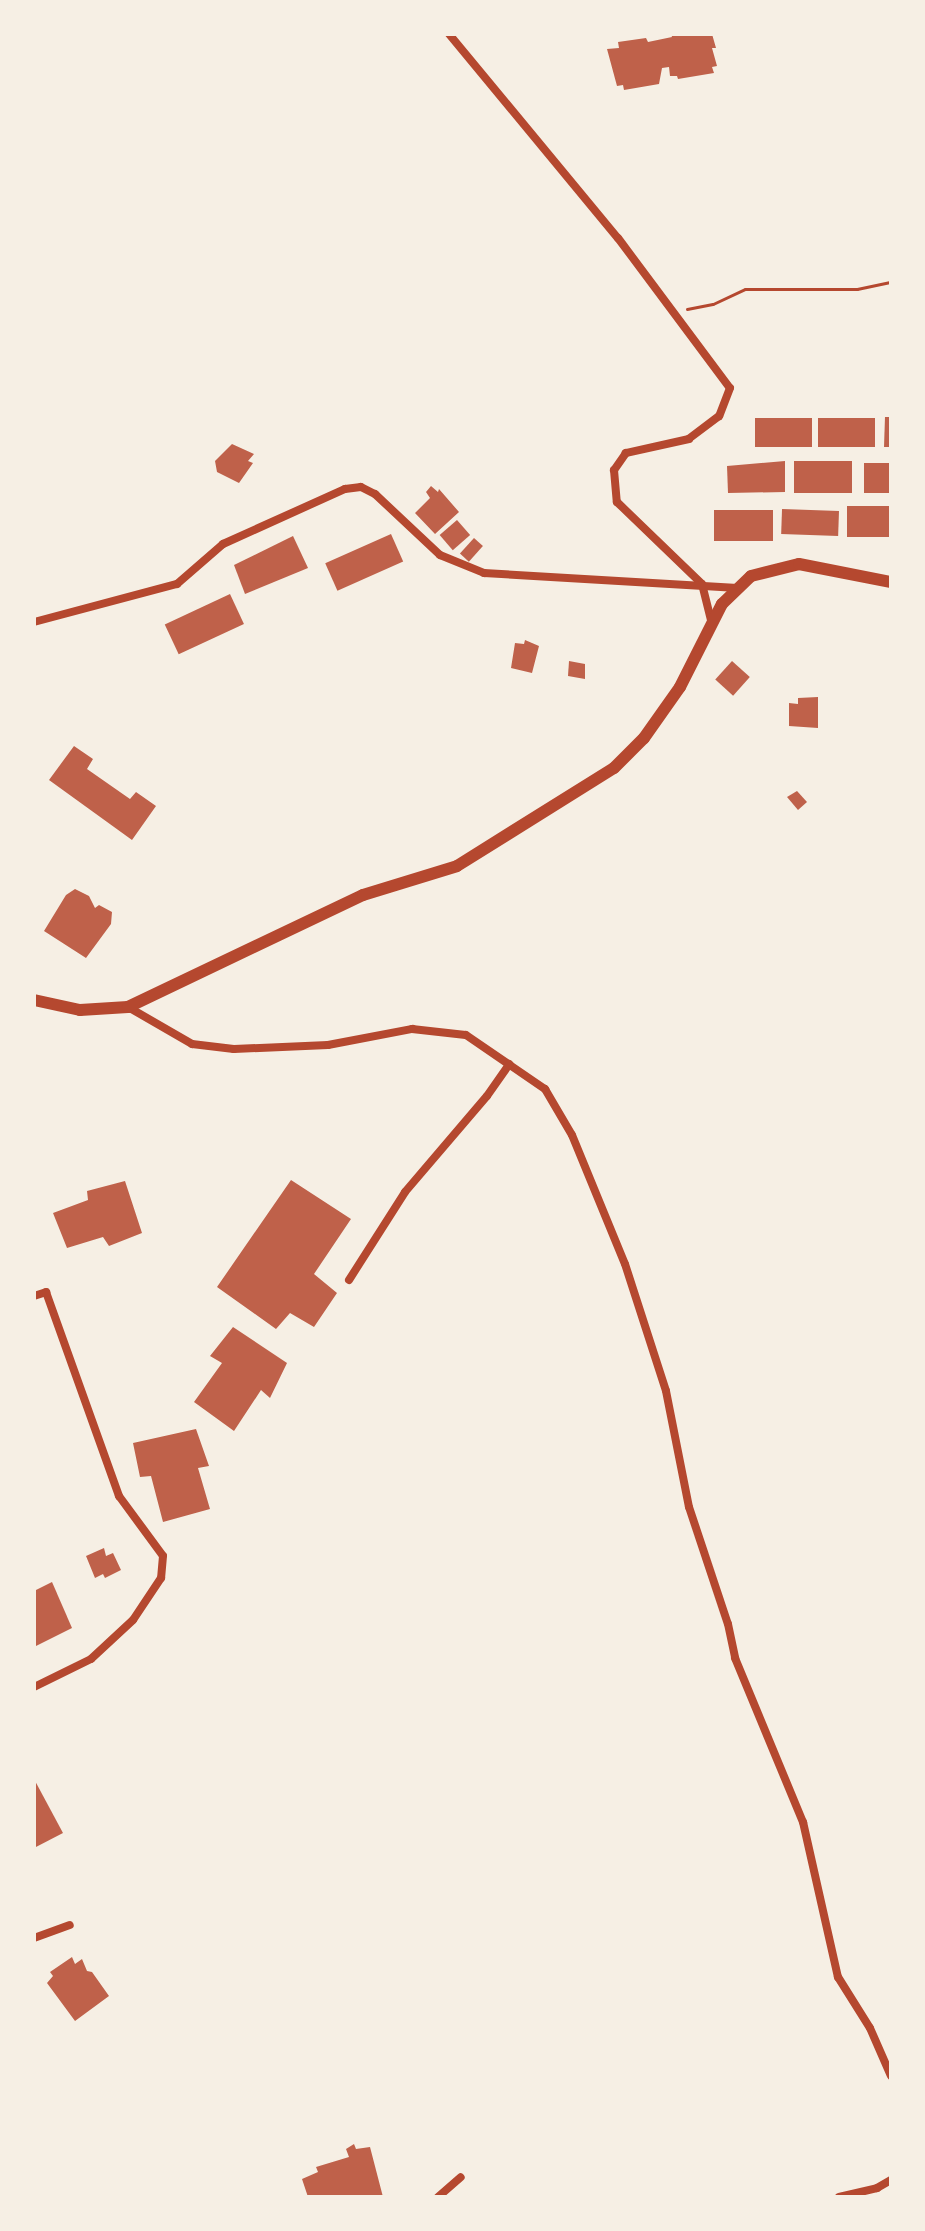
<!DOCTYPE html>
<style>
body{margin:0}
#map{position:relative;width:925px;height:2231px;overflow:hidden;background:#f6efe4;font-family:"Alegreya Sans",sans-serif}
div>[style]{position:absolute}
.building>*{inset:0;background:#bf614a;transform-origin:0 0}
.path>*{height:3px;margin:-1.5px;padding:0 1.5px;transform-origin:1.5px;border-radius:1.5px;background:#b5482f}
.minor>*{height:8px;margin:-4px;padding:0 4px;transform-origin:4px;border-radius:4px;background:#b5482f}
.tertiary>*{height:12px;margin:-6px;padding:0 6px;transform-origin:6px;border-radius:6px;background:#b5482f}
span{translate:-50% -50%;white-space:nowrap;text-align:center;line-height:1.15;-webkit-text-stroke:6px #f6efe4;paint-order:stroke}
.frame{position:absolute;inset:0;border:36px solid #f6efe4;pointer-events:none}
</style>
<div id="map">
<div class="building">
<div style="clip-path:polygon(671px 34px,712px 34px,716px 48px,712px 48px,717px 66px,712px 67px,714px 73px,678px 79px,677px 76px,670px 76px,669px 67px,662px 68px,659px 84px,624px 90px,623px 85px,617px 86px,607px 49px,619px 48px,618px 42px,646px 38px,648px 42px,672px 37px)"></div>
<div style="clip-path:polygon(885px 417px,891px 417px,891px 447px,884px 447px)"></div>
<div style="left:812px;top:418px;width:29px;height:57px;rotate:90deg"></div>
<div style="left:818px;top:418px;width:57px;height:29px"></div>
<div style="clip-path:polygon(232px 444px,254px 454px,248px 461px,253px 463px,239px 483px,217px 472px,215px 461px)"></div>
<div style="clip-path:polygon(785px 461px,785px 492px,728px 493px,727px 466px)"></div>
<div style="left:852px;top:461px;width:32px;height:58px;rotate:90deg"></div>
<div style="left:891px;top:463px;width:30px;height:27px;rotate:90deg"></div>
<div style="clip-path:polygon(431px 486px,438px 492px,439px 489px,459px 512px,435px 534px,415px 513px,430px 498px,426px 492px)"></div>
<div style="left:891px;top:506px;width:31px;height:44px;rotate:90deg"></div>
<div style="left:714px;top:510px;width:59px;height:31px"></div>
<div style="left:839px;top:511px;width:25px;height:57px;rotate:92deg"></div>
<div style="left:457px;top:520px;width:20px;height:23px;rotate:49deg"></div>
<div style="left:391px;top:534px;width:30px;height:72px;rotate:66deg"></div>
<div style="clip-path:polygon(293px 536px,308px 568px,245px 594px,234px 565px)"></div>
<div style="left:474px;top:538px;width:12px;height:21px;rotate:42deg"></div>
<div style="left:230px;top:594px;width:33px;height:72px;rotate:65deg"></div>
<div style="clip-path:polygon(525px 640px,539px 646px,532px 673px,511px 668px,515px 643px,524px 644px)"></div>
<div style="clip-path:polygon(569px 661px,585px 664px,585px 679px,568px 676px)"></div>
<div style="left:732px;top:661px;width:24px;height:25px;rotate:42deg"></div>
<div style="clip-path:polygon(818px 697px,818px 728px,789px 726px,789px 703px,798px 704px,798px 698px)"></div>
<div style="clip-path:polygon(74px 746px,93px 759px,87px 769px,130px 799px,136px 792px,156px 806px,132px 840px,49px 780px)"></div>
<div style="clip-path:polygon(797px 791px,807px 802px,798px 810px,787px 797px)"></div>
<div style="clip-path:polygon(75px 889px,89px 896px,95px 908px,99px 905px,112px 912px,111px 924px,86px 958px,44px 931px,66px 895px)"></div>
<div style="clip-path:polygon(291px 1180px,351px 1219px,314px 1274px,337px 1293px,314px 1327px,290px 1313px,276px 1329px,217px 1287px)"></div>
<div style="clip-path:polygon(125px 1181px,142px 1233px,109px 1246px,103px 1237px,67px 1248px,53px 1213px,88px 1200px,87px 1191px)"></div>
<div style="clip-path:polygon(233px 1327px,287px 1363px,270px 1398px,261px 1390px,234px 1431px,194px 1402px,222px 1363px,210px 1356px)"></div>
<div style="clip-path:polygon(196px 1429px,209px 1466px,198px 1468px,210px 1509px,163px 1522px,151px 1476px,140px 1477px,133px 1443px)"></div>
<div style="clip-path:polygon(104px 1548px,106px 1556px,113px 1553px,121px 1570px,105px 1578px,103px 1574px,95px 1578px,86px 1556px)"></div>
<div style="clip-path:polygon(52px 1582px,72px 1628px,34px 1647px,34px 1591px)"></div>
<div style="clip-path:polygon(34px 1779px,63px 1833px,34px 1848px)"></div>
<div style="clip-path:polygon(72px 1957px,75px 1964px,82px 1959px,87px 1971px,92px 1972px,109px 1996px,75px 2021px,47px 1983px,53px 1976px,50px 1972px)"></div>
<div style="clip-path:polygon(354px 2144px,356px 2149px,370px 2147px,383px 2197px,308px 2197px,302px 2179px,318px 2172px,316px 2167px,349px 2157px,346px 2149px)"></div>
</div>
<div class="path">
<div style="left:687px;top:309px;width:26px;rotate:-11deg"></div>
<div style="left:713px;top:304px;width:35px;rotate:-25deg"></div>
<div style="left:745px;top:289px;width:112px"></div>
<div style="left:857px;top:289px;width:35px;rotate:-12deg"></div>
</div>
<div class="minor">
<div style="left:449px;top:34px;width:265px;rotate:50.4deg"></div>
<div style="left:618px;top:238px;width:187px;rotate:53.3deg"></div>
<div style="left:730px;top:388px;width:30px;rotate:111deg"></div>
<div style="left:719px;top:416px;width:38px;rotate:143deg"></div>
<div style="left:689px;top:439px;width:65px;rotate:167.5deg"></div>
<div style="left:626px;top:453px;width:21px;rotate:125deg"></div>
<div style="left:614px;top:470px;width:32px;rotate:85deg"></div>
<div style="left:617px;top:502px;width:118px;rotate:44deg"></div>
<div style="left:702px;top:584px;width:41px;rotate:76deg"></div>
<div style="left:34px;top:622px;width:148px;rotate:-14.9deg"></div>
<div style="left:177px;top:584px;width:61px;rotate:-41deg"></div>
<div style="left:223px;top:544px;width:134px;rotate:-24.3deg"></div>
<div style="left:345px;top:489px;width:16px;rotate:-7deg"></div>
<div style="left:361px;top:487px;width:16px;rotate:27deg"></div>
<div style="left:375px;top:494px;width:89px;rotate:43.2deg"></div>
<div style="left:440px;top:555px;width:48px;rotate:22.2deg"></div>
<div style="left:484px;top:573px;width:254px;rotate:3.4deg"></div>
<div style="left:128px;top:1007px;width:74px;rotate:30deg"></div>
<div style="left:192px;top:1044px;width:42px;rotate:6.8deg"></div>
<div style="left:234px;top:1049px;width:94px;rotate:-2.4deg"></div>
<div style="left:328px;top:1045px;width:86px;rotate:-10.8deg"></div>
<div style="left:412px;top:1029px;width:54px;rotate:6.3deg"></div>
<div style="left:466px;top:1035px;width:96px;rotate:34.4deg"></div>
<div style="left:545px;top:1089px;width:53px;rotate:59.6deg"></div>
<div style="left:572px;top:1135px;width:139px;rotate:67.7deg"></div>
<div style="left:625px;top:1264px;width:133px;rotate:72.1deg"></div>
<div style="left:666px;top:1391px;width:118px;rotate:78.8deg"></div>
<div style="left:689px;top:1507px;width:123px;rotate:71.6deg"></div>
<div style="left:728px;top:1624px;width:35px;rotate:78deg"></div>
<div style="left:735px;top:1658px;width:178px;rotate:67.5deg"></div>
<div style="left:803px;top:1822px;width:159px;rotate:77.3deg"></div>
<div style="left:838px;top:1977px;width:60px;rotate:57.9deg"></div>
<div style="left:870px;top:2028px;width:52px;rotate:66.4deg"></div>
<div style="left:349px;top:1280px;width:104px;rotate:-57.5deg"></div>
<div style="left:405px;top:1192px;width:126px;rotate:-49.5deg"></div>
<div style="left:487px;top:1096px;width:39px;rotate:-55deg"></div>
<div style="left:34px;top:1296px;width:13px;rotate:-18deg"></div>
<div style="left:46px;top:1292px;width:217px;rotate:70.3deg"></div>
<div style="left:119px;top:1496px;width:74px;rotate:53.7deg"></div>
<div style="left:163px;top:1556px;width:22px;rotate:95deg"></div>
<div style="left:161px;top:1578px;width:50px;rotate:123.7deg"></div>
<div style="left:133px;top:1620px;width:57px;rotate:137.1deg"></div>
<div style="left:91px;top:1659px;width:64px;rotate:153.8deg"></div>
<div style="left:34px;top:1938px;width:38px;rotate:-20deg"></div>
<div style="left:438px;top:2197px;width:30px;rotate:-41deg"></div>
<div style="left:839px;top:2197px;width:39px;rotate:-13deg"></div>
<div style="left:877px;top:2188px;width:16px;rotate:-30deg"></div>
</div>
<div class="tertiary">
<div style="left:34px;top:1000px;width:47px;rotate:12.3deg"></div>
<div style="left:80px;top:1010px;width:48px;rotate:-3.6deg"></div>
<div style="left:128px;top:1007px;width:260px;rotate:-25.5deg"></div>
<div style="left:363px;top:895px;width:98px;rotate:-17.1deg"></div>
<div style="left:457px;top:866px;width:185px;rotate:-32deg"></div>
<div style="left:614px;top:768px;width:42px;rotate:-45deg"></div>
<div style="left:644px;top:738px;width:62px;rotate:-54.8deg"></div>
<div style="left:680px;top:687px;width:93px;rotate:-63.2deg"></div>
<div style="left:722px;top:604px;width:40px;rotate:-44deg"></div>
<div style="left:751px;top:576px;width:49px;rotate:-14deg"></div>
<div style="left:799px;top:564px;width:94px;rotate:11.1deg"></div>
</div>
<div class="frame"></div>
</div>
